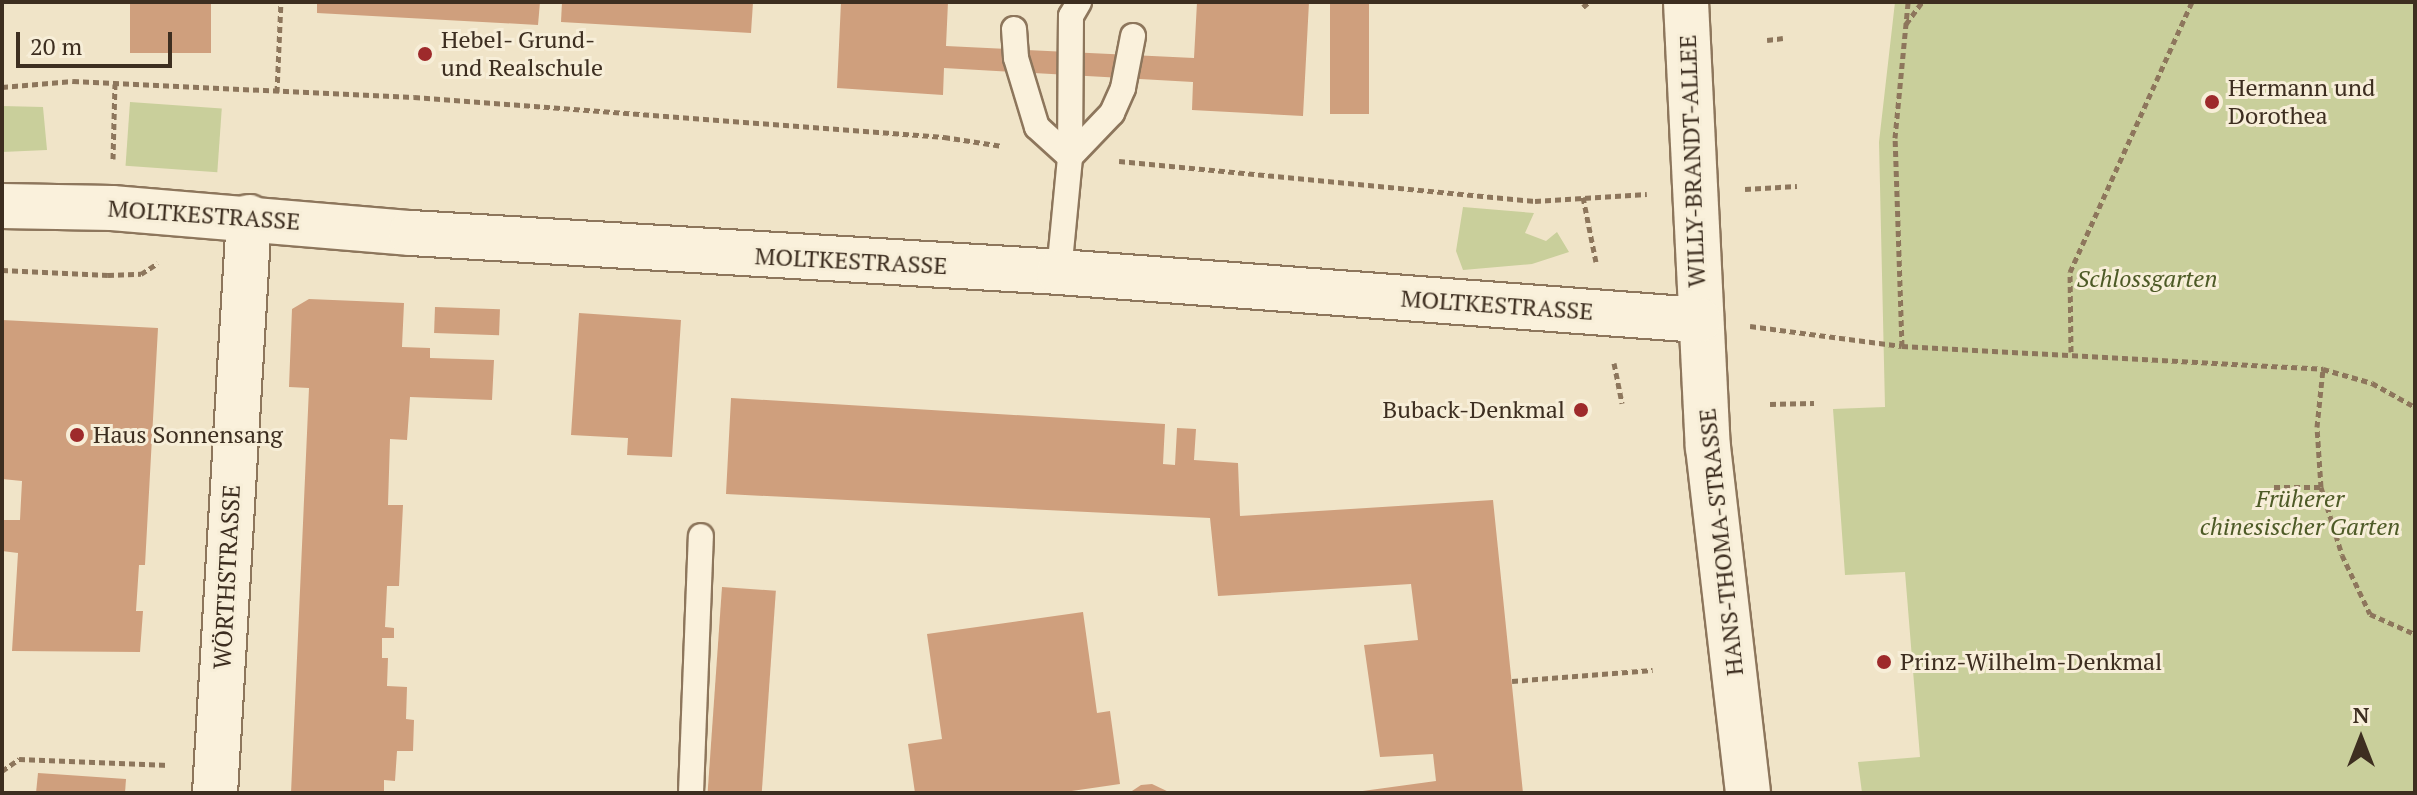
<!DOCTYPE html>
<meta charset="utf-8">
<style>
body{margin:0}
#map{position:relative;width:2417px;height:795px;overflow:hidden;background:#f0e4c8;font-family:"PT Serif",serif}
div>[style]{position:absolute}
.green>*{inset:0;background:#c9cf9b;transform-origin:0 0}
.building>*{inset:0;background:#cf9f7d;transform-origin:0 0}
.path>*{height:5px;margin-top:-2.5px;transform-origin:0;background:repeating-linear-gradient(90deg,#8d765c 0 6px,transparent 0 10px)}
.roads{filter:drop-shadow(2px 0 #8d765c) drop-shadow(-2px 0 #8d765c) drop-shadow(0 2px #8d765c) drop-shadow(0 -2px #8d765c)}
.service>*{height:24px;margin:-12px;padding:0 12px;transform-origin:12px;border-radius:12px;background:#faf1dc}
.minor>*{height:44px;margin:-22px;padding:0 22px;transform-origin:22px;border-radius:22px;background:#faf1dc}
.secondary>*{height:44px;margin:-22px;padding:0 22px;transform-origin:22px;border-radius:22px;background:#faf1dc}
.dots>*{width:22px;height:22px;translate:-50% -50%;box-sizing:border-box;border:4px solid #f7eed8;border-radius:50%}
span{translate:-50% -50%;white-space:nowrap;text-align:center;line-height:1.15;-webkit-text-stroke:6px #f7eed8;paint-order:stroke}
.poi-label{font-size:24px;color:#3d2e20}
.left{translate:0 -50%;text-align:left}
.right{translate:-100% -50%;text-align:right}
.street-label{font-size:24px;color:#3d2e20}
.park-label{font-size:24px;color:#4d5a26;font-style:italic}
.frame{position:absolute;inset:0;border:4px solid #3d2e20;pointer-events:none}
.north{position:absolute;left:2321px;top:699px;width:80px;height:80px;-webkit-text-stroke:6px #f7eed8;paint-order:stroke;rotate:0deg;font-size:22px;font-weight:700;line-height:32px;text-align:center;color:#3d2e20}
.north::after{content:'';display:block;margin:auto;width:28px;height:36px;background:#3d2e20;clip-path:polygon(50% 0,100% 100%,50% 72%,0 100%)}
.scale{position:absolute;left:16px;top:32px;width:156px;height:36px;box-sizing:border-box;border:4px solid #3d2e20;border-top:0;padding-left:10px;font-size:24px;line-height:28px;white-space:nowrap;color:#3d2e20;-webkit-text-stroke:6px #f7eed8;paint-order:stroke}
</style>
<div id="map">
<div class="green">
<div style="clip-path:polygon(1895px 2px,2415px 2px,2415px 793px,1862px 793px,1858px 762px,1920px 757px,1905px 572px,1845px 575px,1833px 409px,1885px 407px,1879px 142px)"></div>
<div style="left:130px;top:102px;width:92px;height:64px;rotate:4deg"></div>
<div style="clip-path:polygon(2px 106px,43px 107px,47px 150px,2px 152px)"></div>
<div style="clip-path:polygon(1463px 207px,1534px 213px,1525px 233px,1546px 241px,1557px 232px,1569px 252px,1532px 264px,1463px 270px,1456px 251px)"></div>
</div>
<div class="building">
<div style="left:130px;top:2px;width:81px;height:51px"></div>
<div style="clip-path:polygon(317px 2px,540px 2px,538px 25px,317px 13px)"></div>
<div style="clip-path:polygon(562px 2px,753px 2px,751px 33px,561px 22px)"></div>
<div style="clip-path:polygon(841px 2px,948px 2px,946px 46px,1194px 58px,1197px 2px,1309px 2px,1303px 116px,1192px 110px,1193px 82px,944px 68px,943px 95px,837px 88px)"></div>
<div style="left:1330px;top:2px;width:39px;height:112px"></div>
<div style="clip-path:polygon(309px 299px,404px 303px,402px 347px,430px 348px,430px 358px,494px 360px,492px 400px,410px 397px,407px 440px,390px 439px,388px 505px,403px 505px,399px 586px,387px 586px,385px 627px,394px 628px,394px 638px,382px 638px,382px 658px,388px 658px,387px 686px,407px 687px,406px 719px,414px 720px,413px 751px,397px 751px,395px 781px,384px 780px,384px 793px,291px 793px,309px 388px,289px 387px,292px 309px)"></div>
<div style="left:435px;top:307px;width:65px;height:26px;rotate:2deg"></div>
<div style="clip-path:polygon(579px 313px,681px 320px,672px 457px,627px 455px,628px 438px,571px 435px)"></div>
<div style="clip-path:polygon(2px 320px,158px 328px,145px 565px,139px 565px,136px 611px,143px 611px,140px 652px,12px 651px,18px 553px,2px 551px,4px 520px,20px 520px,22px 481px,2px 479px)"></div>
<div style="clip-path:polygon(731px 398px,1165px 424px,1163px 464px,1175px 465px,1177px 428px,1196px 429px,1194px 460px,1238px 463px,1240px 516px,1493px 500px,1523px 793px,1348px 793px,1436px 781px,1433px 754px,1380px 757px,1364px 645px,1418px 640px,1411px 584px,1218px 596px,1210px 518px,726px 494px)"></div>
<div style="left:722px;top:587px;width:54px;height:206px;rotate:4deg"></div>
<div style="clip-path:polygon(1083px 612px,1097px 713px,1110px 711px,1120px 784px,1058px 793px,915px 793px,908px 744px,942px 739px,927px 634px)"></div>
<div style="clip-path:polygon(38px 773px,126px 779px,125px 793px,36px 793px)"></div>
<div style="clip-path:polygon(1152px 784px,1171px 793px,1129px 793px,1141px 785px)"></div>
</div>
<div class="path">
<div style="left:1583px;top:7px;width:8px;rotate:-40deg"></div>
<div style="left:1906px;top:24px;width:27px;rotate:-54deg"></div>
<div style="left:1767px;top:40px;width:16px;rotate:-7deg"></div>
<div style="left:2px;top:87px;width:71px;rotate:-4.8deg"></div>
<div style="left:73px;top:81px;width:341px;rotate:2.7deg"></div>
<div style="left:414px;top:97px;width:532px;rotate:4.32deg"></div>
<div style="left:944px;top:137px;width:59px;rotate:8.8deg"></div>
<div style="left:277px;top:92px;width:90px;rotate:-87.5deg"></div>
<div style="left:113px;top:159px;width:75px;rotate:-88.5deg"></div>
<div style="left:1119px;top:161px;width:418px;rotate:5.5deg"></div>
<div style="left:1535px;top:201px;width:112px;rotate:-3.6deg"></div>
<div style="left:1745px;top:189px;width:52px;rotate:-3.3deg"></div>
<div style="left:1583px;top:197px;width:66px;rotate:78.7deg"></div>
<div style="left:2px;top:270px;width:106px;rotate:2.7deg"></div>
<div style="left:108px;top:275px;width:33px;rotate:-2deg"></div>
<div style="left:141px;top:274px;width:20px;rotate:-33deg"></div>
<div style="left:1750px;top:326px;width:153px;rotate:7.5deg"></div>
<div style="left:1902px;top:346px;width:422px;rotate:3.1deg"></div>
<div style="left:2323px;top:369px;width:51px;rotate:15.9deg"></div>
<div style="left:2372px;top:383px;width:49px;rotate:29.2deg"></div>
<div style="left:1902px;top:346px;width:208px;rotate:-91.9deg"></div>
<div style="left:1895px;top:138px;width:137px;rotate:-84.5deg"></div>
<div style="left:2071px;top:352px;width:80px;rotate:-90.7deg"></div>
<div style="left:2070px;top:272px;width:296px;rotate:-65.7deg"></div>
<div style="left:1614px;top:363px;width:41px;rotate:78.7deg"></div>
<div style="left:1770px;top:404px;width:44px;rotate:-1.3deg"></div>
<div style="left:2274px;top:487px;width:47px"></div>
<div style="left:2321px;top:487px;width:71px;rotate:72.8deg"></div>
<div style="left:2342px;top:555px;width:65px;rotate:64.6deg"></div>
<div style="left:2370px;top:614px;width:49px;rotate:24deg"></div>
<div style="left:2321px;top:487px;width:60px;rotate:-93.8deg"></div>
<div style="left:2317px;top:427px;width:58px;rotate:-84.1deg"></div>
<div style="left:1512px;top:681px;width:141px;rotate:-4.5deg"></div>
<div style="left:2px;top:771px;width:21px;rotate:-35deg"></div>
<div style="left:19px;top:759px;width:150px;rotate:2.3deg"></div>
</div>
<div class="roads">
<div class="service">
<div style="left:1014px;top:29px;width:29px;rotate:86deg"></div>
<div style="left:1016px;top:58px;width:72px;rotate:73.1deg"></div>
<div style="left:1037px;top:127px;width:45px;rotate:42.3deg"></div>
<div style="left:1070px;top:157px;width:61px;rotate:-46.3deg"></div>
<div style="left:1112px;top:113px;width:27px;rotate:-66deg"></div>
<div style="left:1123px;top:88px;width:53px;rotate:-79.1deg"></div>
<div style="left:1059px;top:272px;width:116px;rotate:-84.5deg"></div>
<div style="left:1070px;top:157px;width:141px;rotate:-89.6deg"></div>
<div style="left:1071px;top:16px;width:16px;rotate:-60deg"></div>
<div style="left:691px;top:793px;width:257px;rotate:-87.8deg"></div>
</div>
<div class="minor">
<div style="left:215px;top:793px;width:577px;rotate:-86.62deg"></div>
</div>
<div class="secondary">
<div style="left:1686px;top:2px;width:446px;rotate:87.2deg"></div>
<div style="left:1708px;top:447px;width:348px;rotate:83.4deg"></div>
<div style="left:2px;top:206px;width:110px;rotate:1deg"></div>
<div style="left:112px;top:208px;width:300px;rotate:4.8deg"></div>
<div style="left:411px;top:233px;width:649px;rotate:3.44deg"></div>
<div style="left:1059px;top:272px;width:642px;rotate:4.29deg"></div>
</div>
</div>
<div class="dots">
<div style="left:425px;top:54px;background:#9e2a2b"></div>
<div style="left:2212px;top:102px;background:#9e2a2b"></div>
<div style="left:1581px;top:410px;background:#9e2a2b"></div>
<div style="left:77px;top:435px;background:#9e2a2b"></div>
<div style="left:1884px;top:662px;background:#9e2a2b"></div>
</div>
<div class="poi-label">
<span class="left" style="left:441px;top:54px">Hebel- Grund-<br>und Realschule</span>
<span class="left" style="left:2228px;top:102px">Hermann und<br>Dorothea</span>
<span class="right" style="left:1565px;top:410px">Buback-Denkmal</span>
<span class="left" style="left:93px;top:435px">Haus Sonnensang</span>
<span class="left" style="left:1900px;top:662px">Prinz-Wilhelm-Denkmal</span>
</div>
<div class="street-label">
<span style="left:1692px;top:161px;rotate:-92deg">WILLY-BRANDT-ALLEE</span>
<span style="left:204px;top:215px;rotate:4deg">MOLTKESTRASSE</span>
<span style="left:851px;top:261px;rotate:3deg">MOLTKESTRASSE</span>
<span style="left:1497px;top:305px;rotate:4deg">MOLTKESTRASSE</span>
<span style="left:1721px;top:542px;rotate:-96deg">HANS-THOMA-STRASSE</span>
<span style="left:227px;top:577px;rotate:-87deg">WÖRTHSTRASSE</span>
</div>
<div class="park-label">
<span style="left:2147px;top:279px">Schlossgarten</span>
<span style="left:2300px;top:513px">Früherer<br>chinesischer Garten</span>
</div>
<div class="frame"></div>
<div class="north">N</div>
<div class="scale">20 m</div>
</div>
